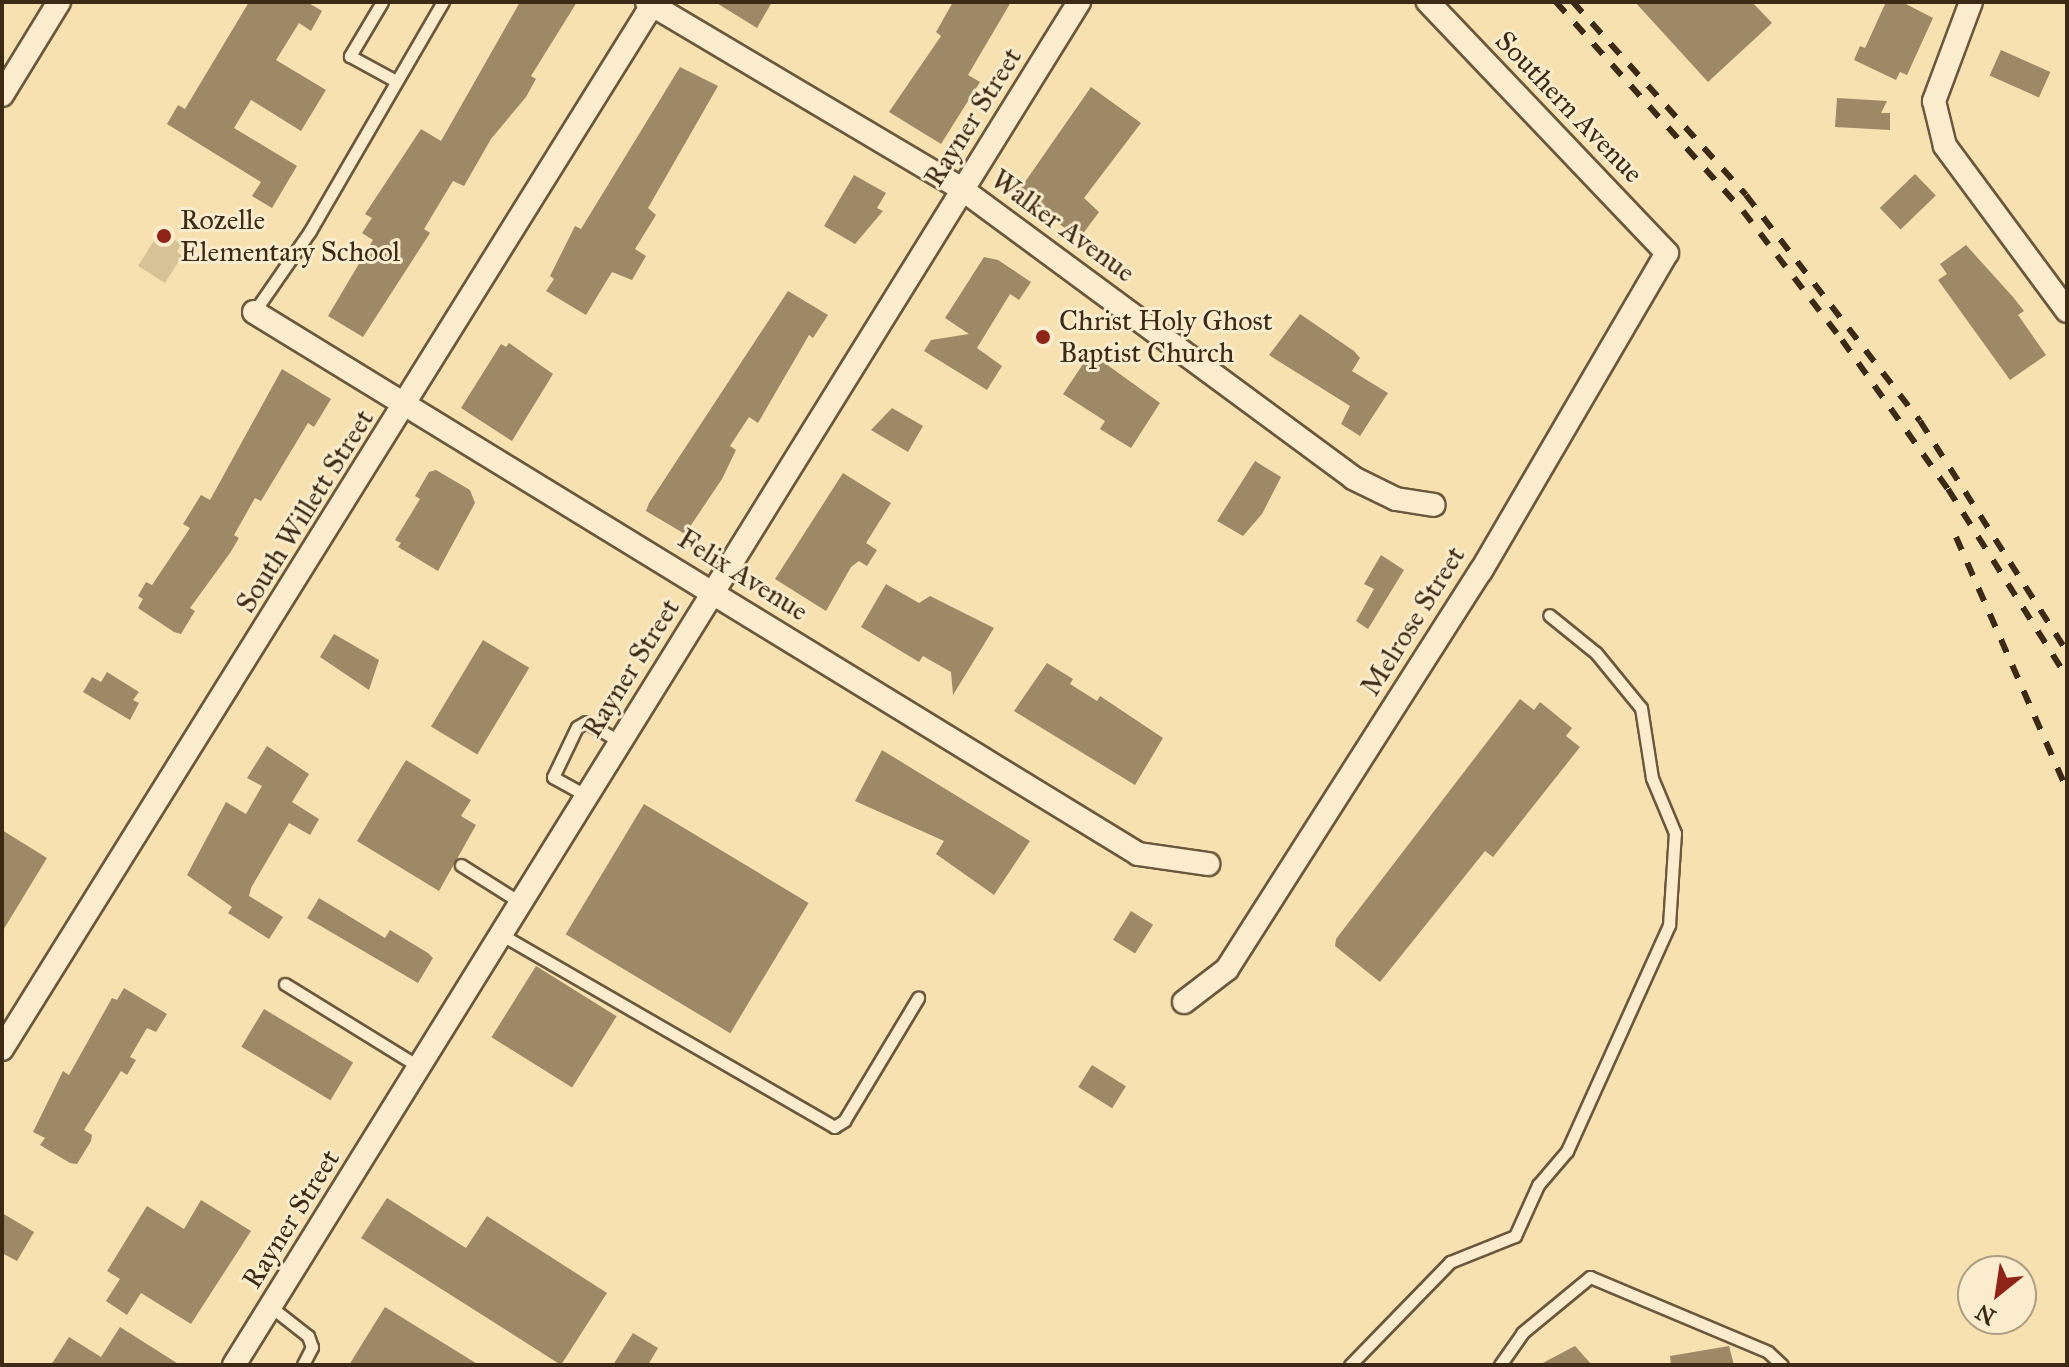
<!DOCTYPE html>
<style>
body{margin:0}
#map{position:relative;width:2069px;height:1367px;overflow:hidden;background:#f7e1b1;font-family:"IM FELL Great Primer",serif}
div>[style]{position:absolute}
.green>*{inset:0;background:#d7c296}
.building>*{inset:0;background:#9d8966;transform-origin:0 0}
.roads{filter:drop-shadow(2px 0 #6b583c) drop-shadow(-2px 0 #6b583c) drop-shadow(0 2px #6b583c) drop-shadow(0 -2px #6b583c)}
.service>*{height:11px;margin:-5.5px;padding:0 5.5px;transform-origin:5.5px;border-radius:5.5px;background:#faeccc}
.minor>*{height:22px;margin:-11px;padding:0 11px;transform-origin:11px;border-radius:11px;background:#faeccc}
.rail>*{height:6px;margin-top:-3px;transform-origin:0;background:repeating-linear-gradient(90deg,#3c2a15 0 14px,transparent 0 28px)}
.dots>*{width:22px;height:22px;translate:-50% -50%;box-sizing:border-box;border:4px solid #faeccc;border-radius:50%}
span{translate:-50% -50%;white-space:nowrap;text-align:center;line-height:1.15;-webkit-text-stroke:6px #faeccc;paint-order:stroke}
.street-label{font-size:28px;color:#3c2a15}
.poi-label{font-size:28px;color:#3c2a15}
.left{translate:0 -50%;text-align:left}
.frame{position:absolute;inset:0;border:4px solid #3c2a15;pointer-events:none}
.north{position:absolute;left:1957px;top:1255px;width:80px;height:80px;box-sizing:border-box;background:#faeccc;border:2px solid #ae9e83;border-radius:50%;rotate:210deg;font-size:22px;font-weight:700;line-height:32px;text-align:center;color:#3c2a15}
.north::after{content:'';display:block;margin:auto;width:28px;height:36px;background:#8f2418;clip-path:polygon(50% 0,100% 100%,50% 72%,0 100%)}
</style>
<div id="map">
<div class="green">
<div style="clip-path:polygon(167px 235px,181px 244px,177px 252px,182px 256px,165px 283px,138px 266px,155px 239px,161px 242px)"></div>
</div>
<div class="building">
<div style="clip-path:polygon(249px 2px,307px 2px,322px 11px,311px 31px,299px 23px,276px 60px,326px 90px,301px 131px,251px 100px,234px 128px,297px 166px,272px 208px,252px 196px,261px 182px,167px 124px,178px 105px,185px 109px)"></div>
<div style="clip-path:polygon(520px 2px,577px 2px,531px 76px,536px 79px,526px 97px,491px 139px,464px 186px,453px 181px,424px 229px,430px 233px,363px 337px,328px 316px,373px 240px,362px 233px,372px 218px,365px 214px,421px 129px,441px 141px)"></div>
<div style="clip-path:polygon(715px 2px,772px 2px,757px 28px)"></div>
<div style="clip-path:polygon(953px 2px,1011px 2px,968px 75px,980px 82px,941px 144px,889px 112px,941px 36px,936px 32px)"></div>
<div style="clip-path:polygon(1635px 2px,1752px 2px,1772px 23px,1708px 82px)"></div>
<div style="clip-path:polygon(1886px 2px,1902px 2px,1933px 18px,1907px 75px,1900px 72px,1896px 80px,1854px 60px,1860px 46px,1865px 48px)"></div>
<div style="left:2001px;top:50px;width:54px;height:28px;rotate:24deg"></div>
<div style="clip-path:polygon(680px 67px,718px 86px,648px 208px,656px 215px,635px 249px,646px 256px,632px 280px,612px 272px,586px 315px,546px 291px,554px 279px,550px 276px,575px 226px,581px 229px)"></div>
<div style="clip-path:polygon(1091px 87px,1141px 123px,1084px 198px,1099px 212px,1079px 239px,1018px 192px)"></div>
<div style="clip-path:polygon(1837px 98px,1887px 101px,1881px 113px,1890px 113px,1890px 130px,1835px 127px)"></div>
<div style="left:1915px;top:174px;width:30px;height:49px;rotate:46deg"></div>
<div style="clip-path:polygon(854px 175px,886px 193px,877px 208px,883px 211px,855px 244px,824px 226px)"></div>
<div style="clip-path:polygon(1966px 245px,2013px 297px,2024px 311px,2018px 315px,2046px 355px,2010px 380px,1938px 280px,1947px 274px,1940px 264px)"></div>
<div style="clip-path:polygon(984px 257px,998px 260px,1031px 282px,1019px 300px,1010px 294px,977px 348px,1002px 366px,987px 390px,924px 351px,931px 340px,969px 334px,945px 318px)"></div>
<div style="clip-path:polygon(788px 291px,828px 315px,813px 338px,809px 335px,758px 423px,749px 417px,730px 446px,736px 450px,722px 479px,685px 534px,646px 511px,649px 503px)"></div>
<div style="clip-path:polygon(1300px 314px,1354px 351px,1360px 358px,1352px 371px,1388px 393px,1360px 436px,1341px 424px,1350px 406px,1269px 355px)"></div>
<div style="clip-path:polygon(509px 343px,553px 374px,512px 441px,461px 408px,501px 344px,506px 347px)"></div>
<div style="clip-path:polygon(1095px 356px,1160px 403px,1131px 448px,1100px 429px,1105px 421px,1063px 394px,1087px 358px,1092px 361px)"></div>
<div style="clip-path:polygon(282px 369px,331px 399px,314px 427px,308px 423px,261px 501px,255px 498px,234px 535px,239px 538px,230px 553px,190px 608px,195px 611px,181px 634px,174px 632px,138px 608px,143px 599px,138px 596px,146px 582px,152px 585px,190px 528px,183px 524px,201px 495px,210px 500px)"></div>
<div style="clip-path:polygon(892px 408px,923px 426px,908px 452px,871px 430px)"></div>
<div style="clip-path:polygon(1255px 461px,1281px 477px,1262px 514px,1243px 536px,1217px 521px)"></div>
<div style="clip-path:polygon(436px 470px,470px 490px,475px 503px,438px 571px,398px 547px,401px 543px,395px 540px,420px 499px,415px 496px,429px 472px)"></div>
<div style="clip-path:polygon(843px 473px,891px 503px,866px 543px,877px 550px,867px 566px,859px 561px,851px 567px,826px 611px,775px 579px)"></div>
<div style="clip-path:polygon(1381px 555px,1404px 570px,1368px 629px,1356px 621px,1374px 589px,1364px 584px)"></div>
<div style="clip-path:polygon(886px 584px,919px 603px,930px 596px,994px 628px,953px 695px,951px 672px,923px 656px,919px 662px,861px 627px)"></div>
<div style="clip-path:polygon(334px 634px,379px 660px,369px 690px,320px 657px)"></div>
<div style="left:483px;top:640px;width:54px;height:101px;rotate:31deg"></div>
<div style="clip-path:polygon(1047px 663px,1073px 679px,1070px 684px,1097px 701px,1100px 696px,1163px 738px,1135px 785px,1014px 711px)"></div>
<div style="clip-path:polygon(107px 672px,139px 692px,133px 700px,139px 703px,130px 720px,83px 692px,92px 677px,101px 682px)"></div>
<div style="clip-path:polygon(1520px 699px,1534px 710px,1540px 702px,1572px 728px,1566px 736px,1580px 747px,1493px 857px,1485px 851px,1380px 982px,1335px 946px,1336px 939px)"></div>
<div style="clip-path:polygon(267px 746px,309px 774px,292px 802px,319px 819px,310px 835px,289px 823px,251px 888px,249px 896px,283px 917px,269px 939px,228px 913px,232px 907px,187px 875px,226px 802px,246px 814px,262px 786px,247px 778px)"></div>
<div style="clip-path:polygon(882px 750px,1030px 841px,994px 895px,936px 854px,944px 841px,855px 801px)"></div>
<div style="clip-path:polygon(406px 760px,471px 800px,461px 816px,476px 825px,439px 891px,357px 841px)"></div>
<div style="left:644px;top:804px;width:192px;height:152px;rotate:31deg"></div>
<div style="clip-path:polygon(2px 830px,47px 858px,2px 932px)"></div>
<div style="clip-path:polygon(319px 898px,385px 938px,390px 930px,428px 953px,433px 958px,418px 983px,307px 918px)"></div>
<div style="left:1131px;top:911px;width:26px;height:34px;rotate:32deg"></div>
<div style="left:536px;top:966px;width:95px;height:84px;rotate:32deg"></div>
<div style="clip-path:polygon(124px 988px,167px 1014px,156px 1032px,147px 1028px,130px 1057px,136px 1060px,127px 1075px,121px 1071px,84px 1130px,92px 1135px,91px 1141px,77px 1164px,70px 1163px,40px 1145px,45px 1138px,33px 1132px,63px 1071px,69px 1075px,112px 998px,117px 1000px)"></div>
<div style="left:264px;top:1009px;width:104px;height:44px;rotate:31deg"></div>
<div style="left:1092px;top:1065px;width:40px;height:26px;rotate:32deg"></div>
<div style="clip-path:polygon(387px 1198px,466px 1248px,487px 1216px,607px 1293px,561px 1365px,361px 1238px)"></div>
<div style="clip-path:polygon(201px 1200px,251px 1231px,191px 1324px,141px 1293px,127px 1315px,106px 1301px,120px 1279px,107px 1271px,147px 1206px,184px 1229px)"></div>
<div style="clip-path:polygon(2px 1213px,34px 1232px,17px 1261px,2px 1253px)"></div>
<div style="clip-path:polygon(385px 1307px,479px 1365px,349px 1365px)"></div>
<div style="clip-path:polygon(120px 1327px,180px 1365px,51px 1365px,69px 1337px,101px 1357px)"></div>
<div style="clip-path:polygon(633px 1333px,658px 1348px,648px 1365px,613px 1365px)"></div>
<div style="clip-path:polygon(1575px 1346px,1592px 1365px,1539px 1365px)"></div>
<div style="clip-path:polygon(1729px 1346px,1734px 1365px,1671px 1365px,1670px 1356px)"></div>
</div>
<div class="roads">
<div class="service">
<div style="left:382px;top:2px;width:63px;rotate:120.7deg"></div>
<div style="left:350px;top:56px;width:52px;rotate:28.5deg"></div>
<div style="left:254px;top:312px;width:98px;rotate:-55.3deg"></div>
<div style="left:310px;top:231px;width:265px;rotate:-59.9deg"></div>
<div style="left:587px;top:796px;width:39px;rotate:-151deg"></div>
<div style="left:553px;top:777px;width:55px;rotate:-64.4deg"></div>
<div style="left:577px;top:727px;width:10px;rotate:-29deg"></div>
<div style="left:586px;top:722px;width:39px;rotate:30deg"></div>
<div style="left:461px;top:865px;width:71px;rotate:32.3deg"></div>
<div style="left:502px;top:935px;width:384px;rotate:30deg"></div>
<div style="left:834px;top:1127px;width:12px;rotate:-31deg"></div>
<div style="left:844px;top:1121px;width:144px;rotate:-59deg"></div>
<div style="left:285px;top:984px;width:160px;rotate:31.7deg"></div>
<div style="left:271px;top:1307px;width:47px;rotate:38.1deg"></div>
<div style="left:308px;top:1336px;width:12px;rotate:70deg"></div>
<div style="left:312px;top:1347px;width:20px;rotate:117deg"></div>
<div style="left:1350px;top:1365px;width:144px;rotate:-45.8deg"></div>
<div style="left:1450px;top:1262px;width:70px;rotate:-21.8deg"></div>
<div style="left:1515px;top:1236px;width:56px;rotate:-65.7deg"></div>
<div style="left:1538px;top:1185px;width:45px;rotate:-49.5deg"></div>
<div style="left:1567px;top:1151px;width:248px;rotate:-65.7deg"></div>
<div style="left:1669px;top:925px;width:92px;rotate:-86.3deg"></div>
<div style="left:1675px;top:833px;width:60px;rotate:-112.7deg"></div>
<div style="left:1652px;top:778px;width:71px;rotate:-98.9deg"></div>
<div style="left:1641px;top:708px;width:71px;rotate:-129.3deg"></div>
<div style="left:1596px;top:653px;width:60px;rotate:-141deg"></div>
<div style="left:1500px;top:1365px;width:39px;rotate:-55deg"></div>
<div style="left:1522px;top:1333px;width:88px;rotate:-39.5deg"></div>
<div style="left:1590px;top:1277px;width:193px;rotate:22.8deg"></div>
<div style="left:1768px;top:1352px;width:19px;rotate:43deg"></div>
</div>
<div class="minor">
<div style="left:647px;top:2px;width:368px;rotate:30.7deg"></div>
<div style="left:963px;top:190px;width:485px;rotate:36.4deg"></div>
<div style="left:1353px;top:478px;width:48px;rotate:26deg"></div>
<div style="left:1396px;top:499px;width:38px;rotate:9deg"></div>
<div style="left:1971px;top:2px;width:106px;rotate:110.5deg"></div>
<div style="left:1934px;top:101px;width:46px;rotate:76.3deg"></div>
<div style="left:1945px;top:146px;width:205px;rotate:53.5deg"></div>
<div style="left:2px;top:95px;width:109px;rotate:-58.5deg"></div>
<div style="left:254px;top:312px;width:1037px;rotate:31.51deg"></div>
<div style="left:1138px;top:854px;width:71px;rotate:8.1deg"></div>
<div style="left:1184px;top:1002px;width:54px;rotate:-37.5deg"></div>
<div style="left:1227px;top:969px;width:472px;rotate:-57.5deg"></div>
<div style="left:1481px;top:571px;width:368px;rotate:-59.7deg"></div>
<div style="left:1667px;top:253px;width:347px;rotate:-133.6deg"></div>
<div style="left:2px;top:1049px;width:1233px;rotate:-58.09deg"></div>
<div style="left:234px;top:1365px;width:1604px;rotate:-58.2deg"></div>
</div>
</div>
<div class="rail">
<div style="left:1556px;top:2px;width:280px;rotate:48.2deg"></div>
<div style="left:1743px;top:211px;width:163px;rotate:52.5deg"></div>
<div style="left:1842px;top:340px;width:183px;rotate:54.6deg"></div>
<div style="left:1948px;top:489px;width:222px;rotate:57.7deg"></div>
<div style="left:1573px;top:2px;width:259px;rotate:48.1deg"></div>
<div style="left:1746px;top:195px;width:285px;rotate:52.4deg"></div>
<div style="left:1920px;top:421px;width:274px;rotate:57.5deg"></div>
<div style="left:1956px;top:537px;width:276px;rotate:66.3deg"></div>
</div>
<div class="dots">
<div style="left:164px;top:236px;background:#8f2418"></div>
<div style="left:1043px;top:337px;background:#8f2418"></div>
</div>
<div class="street-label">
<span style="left:1569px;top:107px;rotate:46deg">Southern Avenue</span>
<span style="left:973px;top:117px;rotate:-58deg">Rayner Street</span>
<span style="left:1063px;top:226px;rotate:36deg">Walker Avenue</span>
<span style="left:305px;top:511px;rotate:-58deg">South Willett Street</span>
<span style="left:743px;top:575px;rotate:32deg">Felix Avenue</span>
<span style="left:1413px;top:621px;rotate:-58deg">Melrose Street</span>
<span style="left:631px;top:668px;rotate:-58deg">Rayner Street</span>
<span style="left:291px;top:1219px;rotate:-58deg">Rayner Street</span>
</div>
<div class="poi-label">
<span class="left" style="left:180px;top:236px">Rozelle<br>Elementary School</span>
<span class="left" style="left:1059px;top:337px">Christ Holy Ghost<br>Baptist Church</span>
</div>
<div class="frame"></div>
<div class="north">N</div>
</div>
